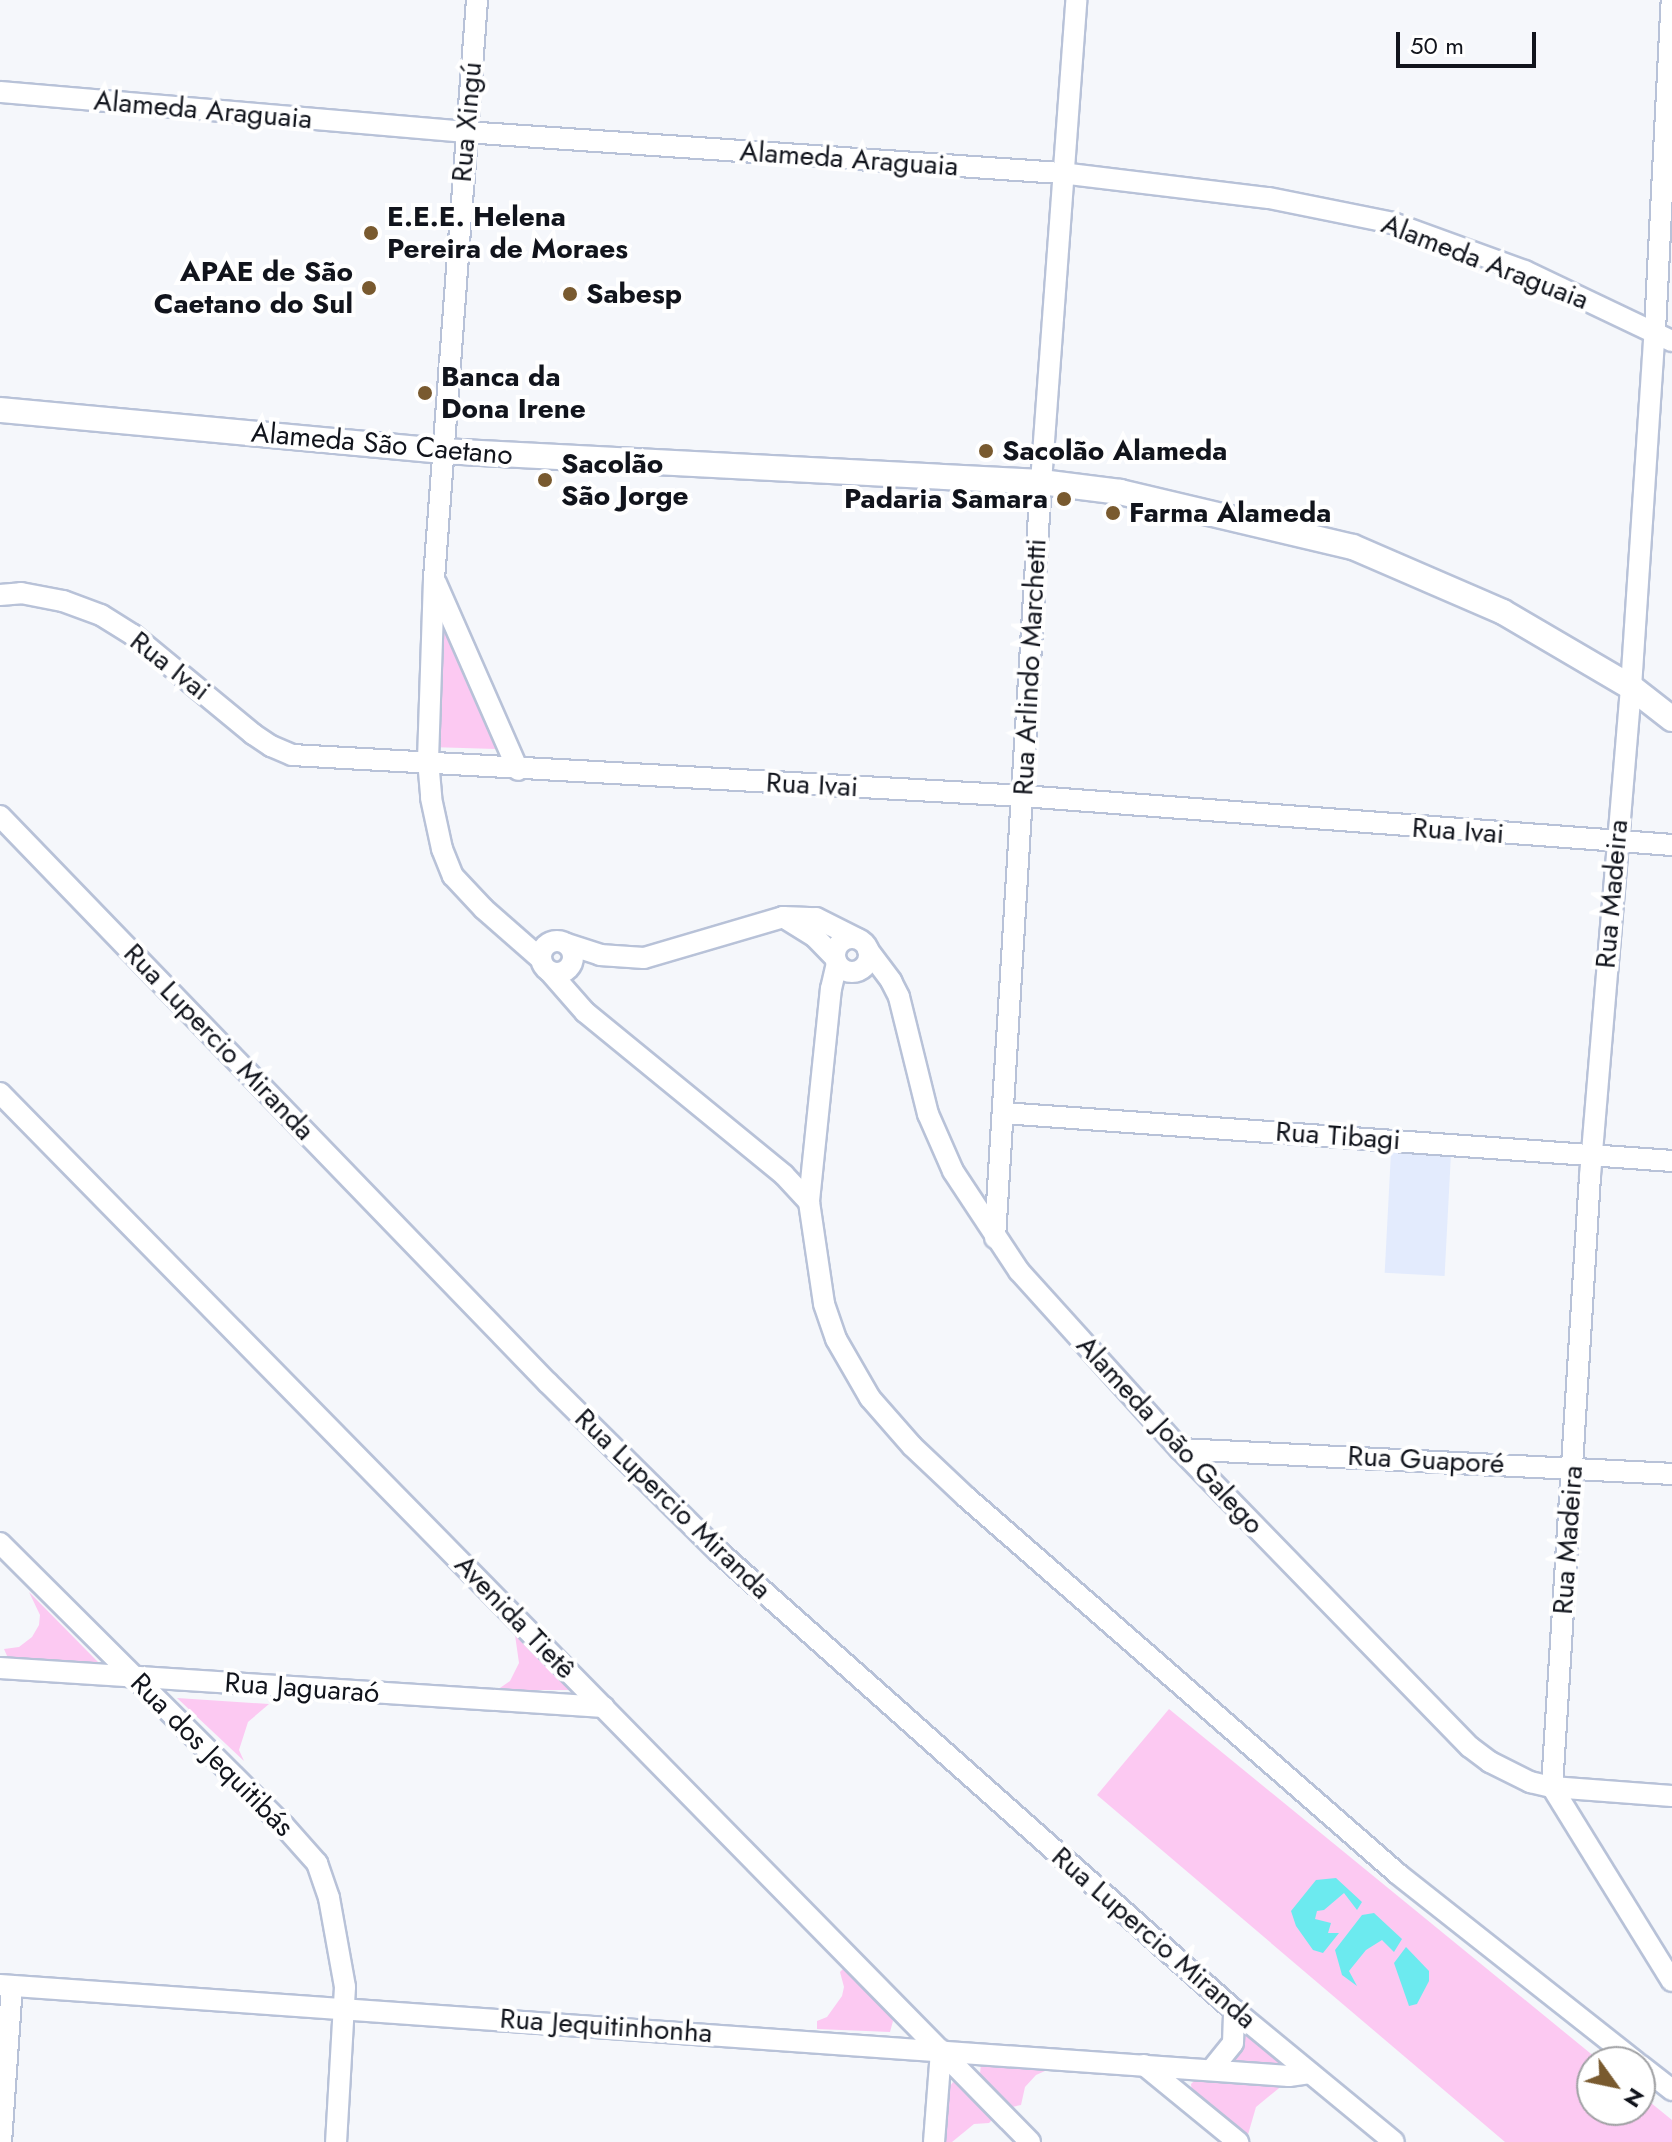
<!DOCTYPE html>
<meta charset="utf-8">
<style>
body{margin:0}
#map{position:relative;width:1672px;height:2142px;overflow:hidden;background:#f5f7fb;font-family:Jost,sans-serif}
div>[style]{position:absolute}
.built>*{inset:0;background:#e3ebfd;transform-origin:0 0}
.green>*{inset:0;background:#fcc9f2}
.water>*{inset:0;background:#6ceaef}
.roads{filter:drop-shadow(2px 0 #b8c2d8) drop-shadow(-2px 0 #b8c2d8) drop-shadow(0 2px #b8c2d8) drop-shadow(0 -2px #b8c2d8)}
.minor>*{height:20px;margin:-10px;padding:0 10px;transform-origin:10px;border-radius:10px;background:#fff}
.minor>.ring{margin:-10px;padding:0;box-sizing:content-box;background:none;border:20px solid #fff;border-radius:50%}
.major>*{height:24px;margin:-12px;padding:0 12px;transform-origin:12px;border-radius:12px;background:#fff}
.dots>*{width:22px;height:22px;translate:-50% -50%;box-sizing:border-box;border:4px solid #fff;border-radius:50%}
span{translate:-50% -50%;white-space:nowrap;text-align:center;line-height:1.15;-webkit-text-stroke:8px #fff;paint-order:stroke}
.street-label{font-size:28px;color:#11141c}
.poi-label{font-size:28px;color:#11141c;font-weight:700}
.left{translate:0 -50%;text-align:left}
.right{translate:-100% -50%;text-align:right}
.north{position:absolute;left:1576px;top:2046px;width:80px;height:80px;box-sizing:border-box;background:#fff;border:2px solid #a0a1a4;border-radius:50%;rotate:123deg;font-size:22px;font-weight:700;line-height:32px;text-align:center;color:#11141c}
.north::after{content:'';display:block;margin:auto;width:28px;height:36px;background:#795a2f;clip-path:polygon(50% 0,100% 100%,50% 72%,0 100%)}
.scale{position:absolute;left:1396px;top:32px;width:140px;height:36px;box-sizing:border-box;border:4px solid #11141c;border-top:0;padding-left:10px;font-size:24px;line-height:28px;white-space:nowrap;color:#11141c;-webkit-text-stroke:6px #fff;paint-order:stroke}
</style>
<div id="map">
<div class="built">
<div style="left:1391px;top:1152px;width:60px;height:121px;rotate:3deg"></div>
</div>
<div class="green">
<div style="clip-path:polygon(438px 601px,496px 749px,430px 747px)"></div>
<div style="clip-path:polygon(29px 1592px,99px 1663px,8px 1658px,4px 1649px,19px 1647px,32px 1637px,39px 1625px,40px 1615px)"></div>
<div style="clip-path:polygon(515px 1635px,570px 1690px,497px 1690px,510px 1681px,519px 1663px)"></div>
<div style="clip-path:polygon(177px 1698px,269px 1704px,248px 1722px,239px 1750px,244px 1761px)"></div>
<div style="clip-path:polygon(1169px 1709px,1601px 2062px,1592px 2062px,1592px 2110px,1640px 2110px,1640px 2094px,1672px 2120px,1672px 2142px,1505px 2142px,1097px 1795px)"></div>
<div style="clip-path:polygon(844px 1968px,890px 2015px,893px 2021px,890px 2032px,817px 2029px,817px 2021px,827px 2017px,842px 1996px,844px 1987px,840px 1972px)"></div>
<div style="clip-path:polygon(1242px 2029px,1288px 2063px,1286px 2067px,1231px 2062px)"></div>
<div style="clip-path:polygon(981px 2063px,1045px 2065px,1045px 2071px,1036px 2075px,1025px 2087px,1021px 2105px,1012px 2107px,980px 2074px)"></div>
<div style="clip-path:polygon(1197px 2078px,1284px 2084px,1256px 2107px,1247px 2138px,1192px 2093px,1191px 2084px)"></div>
<div style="clip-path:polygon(953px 2082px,961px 2085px,993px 2119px,989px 2123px,974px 2124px,952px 2142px,943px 2142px,948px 2089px)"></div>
</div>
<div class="water">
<div style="clip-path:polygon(1336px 1878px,1362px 1902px,1357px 1910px,1344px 1893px,1324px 1910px,1317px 1911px,1315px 1919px,1331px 1923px,1328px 1933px,1339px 1933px,1323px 1953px,1313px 1950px,1296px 1926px,1291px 1911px,1316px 1880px)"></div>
<div style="clip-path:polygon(1374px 1913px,1402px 1939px,1394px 1952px,1382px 1940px,1366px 1950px,1349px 1971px,1357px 1986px,1342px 1975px,1335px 1950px,1362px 1915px)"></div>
<div style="clip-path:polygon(1406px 1947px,1429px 1971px,1429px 1981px,1417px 2004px,1409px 2006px,1394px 1963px)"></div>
</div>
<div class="roads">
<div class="minor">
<div style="left:477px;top:0;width:581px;rotate:94.25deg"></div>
<div style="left:434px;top:579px;width:181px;rotate:91.9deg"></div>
<div style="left:428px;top:760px;width:38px;rotate:85deg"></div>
<div style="left:431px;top:798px;width:52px;rotate:77.8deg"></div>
<div style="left:442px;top:849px;width:29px;rotate:68deg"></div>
<div style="left:453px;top:876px;width:45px;rotate:46.8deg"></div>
<div style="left:484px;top:909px;width:76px;rotate:41.3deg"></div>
<div style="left:0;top:92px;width:467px;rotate:4.9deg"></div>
<div style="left:465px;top:132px;width:597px;rotate:3.94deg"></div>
<div style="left:1061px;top:173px;width:209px;rotate:6.9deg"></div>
<div style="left:1269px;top:198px;width:126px;rotate:11.4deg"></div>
<div style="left:1393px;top:223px;width:140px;rotate:20deg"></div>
<div style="left:1525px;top:271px;width:163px;rotate:25.5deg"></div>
<div style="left:436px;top:583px;width:204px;rotate:66.3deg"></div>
<div style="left:0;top:595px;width:21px;rotate:-5deg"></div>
<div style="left:21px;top:593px;width:43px;rotate:10.8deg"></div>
<div style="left:63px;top:601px;width:40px;rotate:20.2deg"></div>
<div style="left:101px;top:615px;width:38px;rotate:32deg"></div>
<div style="left:133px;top:635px;width:156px;rotate:39.5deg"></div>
<div style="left:253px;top:734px;width:22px;rotate:34deg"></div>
<div style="left:271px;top:746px;width:23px;rotate:23deg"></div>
<div style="left:292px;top:755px;width:731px;rotate:3.21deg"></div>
<div style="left:1022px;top:796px;width:652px;rotate:4.31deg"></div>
<div style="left:0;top:816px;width:789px;rotate:45.98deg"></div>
<div style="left:548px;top:1383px;width:240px;rotate:44.7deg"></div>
<div style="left:719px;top:1552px;width:689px;rotate:41.65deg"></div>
<div style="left:1234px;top:2010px;width:207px;rotate:39.5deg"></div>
<div style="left:783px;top:917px;width:38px;rotate:32deg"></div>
<div style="left:815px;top:937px;width:29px;rotate:46deg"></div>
<div class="ring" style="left:835px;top:938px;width:14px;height:14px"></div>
<div class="ring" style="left:541px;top:941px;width:12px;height:12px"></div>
<div style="left:567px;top:944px;width:35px;rotate:18deg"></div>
<div style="left:600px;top:955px;width:44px;rotate:3.9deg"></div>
<div style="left:644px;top:958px;width:145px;rotate:-16.4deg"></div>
<div style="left:783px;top:917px;width:33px;rotate:2deg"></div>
<div style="left:816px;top:918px;width:45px;rotate:26.6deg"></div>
<div style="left:868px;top:950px;width:39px;rotate:53deg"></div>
<div style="left:891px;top:981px;width:18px;rotate:63deg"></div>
<div style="left:899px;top:997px;width:121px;rotate:76.1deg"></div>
<div style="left:928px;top:1114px;width:62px;rotate:66.3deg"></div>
<div style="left:953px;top:1171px;width:120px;rotate:56.6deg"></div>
<div style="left:1019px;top:1271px;width:240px;rotate:47.9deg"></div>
<div style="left:1180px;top:1449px;width:416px;rotate:45.8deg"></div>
<div style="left:1470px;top:1747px;width:25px;rotate:37deg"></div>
<div style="left:1490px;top:1762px;width:45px;rotate:26.6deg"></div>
<div style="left:1530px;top:1782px;width:23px;rotate:13deg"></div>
<div style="left:1552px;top:1787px;width:120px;rotate:4.3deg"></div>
<div style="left:837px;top:963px;width:26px;rotate:103deg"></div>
<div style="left:831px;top:988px;width:215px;rotate:95.9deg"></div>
<div style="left:809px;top:1202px;width:103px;rotate:81.6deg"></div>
<div style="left:824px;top:1304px;width:37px;rotate:71deg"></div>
<div style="left:836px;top:1339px;width:68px;rotate:60deg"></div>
<div style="left:870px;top:1398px;width:64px;rotate:48.8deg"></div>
<div style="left:912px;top:1446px;width:74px;rotate:43.4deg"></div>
<div style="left:966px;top:1497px;width:573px;rotate:41.11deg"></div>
<div style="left:1398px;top:1874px;width:303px;rotate:38.3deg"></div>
<div style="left:549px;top:971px;width:55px;rotate:48.7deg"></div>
<div style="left:585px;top:1012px;width:257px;rotate:39.3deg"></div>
<div style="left:784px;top:1175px;width:37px;rotate:47deg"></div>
<div style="left:0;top:1093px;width:1470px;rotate:45.52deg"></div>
<div style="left:1003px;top:1113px;width:671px;rotate:4.1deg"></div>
<div style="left:995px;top:1238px;width:757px;rotate:-86.52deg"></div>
<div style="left:1041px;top:482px;width:483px;rotate:-85.8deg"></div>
<div style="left:1180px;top:1449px;width:493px;rotate:2.9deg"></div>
<div style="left:0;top:1543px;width:401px;rotate:44.9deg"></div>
<div style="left:284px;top:1826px;width:50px;rotate:48.3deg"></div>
<div style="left:317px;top:1863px;width:37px;rotate:71deg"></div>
<div style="left:329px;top:1898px;width:90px;rotate:79.8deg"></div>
<div style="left:345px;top:1987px;width:155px;rotate:93.3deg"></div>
<div style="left:0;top:1668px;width:605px;rotate:3.69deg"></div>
<div style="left:1552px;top:1787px;width:612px;rotate:-86.44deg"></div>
<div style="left:1590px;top:1176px;width:491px;rotate:-85.2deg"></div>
<div style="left:1631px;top:687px;width:358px;rotate:-86.2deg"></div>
<div style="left:1655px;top:330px;width:330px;rotate:-87.1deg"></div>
<div style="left:1552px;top:1787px;width:228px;rotate:58.3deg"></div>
<div style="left:0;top:1985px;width:1292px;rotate:4.04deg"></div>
<div style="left:1289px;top:2076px;width:21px;rotate:-8deg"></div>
<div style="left:1144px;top:2065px;width:122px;rotate:39.3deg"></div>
<div style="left:1640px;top:2065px;width:41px;rotate:38deg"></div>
<div style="left:1212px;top:2069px;width:33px;rotate:-51deg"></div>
<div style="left:1233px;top:2043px;width:33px;rotate:-88deg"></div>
<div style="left:1px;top:2142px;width:156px;rotate:-86deg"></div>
<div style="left:934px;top:2142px;width:92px;rotate:-85.6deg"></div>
</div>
<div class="major">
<div style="left:0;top:410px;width:444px;rotate:5.3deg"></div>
<div style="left:442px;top:451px;width:600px;rotate:2.96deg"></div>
<div style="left:1041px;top:482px;width:80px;rotate:7.2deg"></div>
<div style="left:1120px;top:492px;width:239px;rotate:13.3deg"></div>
<div style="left:1353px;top:547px;width:163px;rotate:23.4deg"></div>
<div style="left:1503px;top:612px;width:148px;rotate:30.4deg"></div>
<div style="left:1631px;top:687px;width:52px;rotate:38deg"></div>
</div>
</div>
<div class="dots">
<div style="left:371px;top:233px;background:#795a2f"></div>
<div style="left:369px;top:288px;background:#795a2f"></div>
<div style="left:570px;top:294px;background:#795a2f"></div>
<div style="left:425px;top:393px;background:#795a2f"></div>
<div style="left:986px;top:451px;background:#795a2f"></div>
<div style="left:545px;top:480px;background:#795a2f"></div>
<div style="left:1064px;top:499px;background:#795a2f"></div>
<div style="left:1113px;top:513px;background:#795a2f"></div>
</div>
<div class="street-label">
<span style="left:203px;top:110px;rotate:5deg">Alameda Araguaia</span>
<span style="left:467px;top:122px;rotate:-85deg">Rua Xingú</span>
<span style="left:849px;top:159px;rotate:4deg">Alameda Araguaia</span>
<span style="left:1485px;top:262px;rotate:21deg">Alameda Araguaia</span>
<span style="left:382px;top:444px;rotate:5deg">Alameda São Caetano</span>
<span style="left:170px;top:666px;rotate:38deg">Rua Ivai</span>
<span style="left:1030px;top:667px;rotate:-87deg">Rua Arlindo Marchetti</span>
<span style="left:812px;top:785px;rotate:3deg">Rua Ivai</span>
<span style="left:1458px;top:831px;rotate:4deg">Rua Ivai</span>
<span style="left:1612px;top:894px;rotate:-85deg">Rua Madeira</span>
<span style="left:219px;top:1042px;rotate:46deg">Rua Lupercio Miranda</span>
<span style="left:1338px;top:1136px;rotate:4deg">Rua Tibagi</span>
<span style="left:1170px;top:1435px;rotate:47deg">Alameda João Galego</span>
<span style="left:1426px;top:1460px;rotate:3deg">Rua Guaporé</span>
<span style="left:673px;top:1504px;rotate:44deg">Rua Lupercio Miranda</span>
<span style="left:1568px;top:1540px;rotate:-86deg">Rua Madeira</span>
<span style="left:515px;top:1617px;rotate:46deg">Avenida Tietê</span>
<span style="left:302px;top:1688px;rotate:4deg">Rua Jaguaraó</span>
<span style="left:212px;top:1755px;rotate:45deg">Rua dos Jequitibás</span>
<span style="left:1154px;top:1938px;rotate:41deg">Rua Lupercio Miranda</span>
<span style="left:606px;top:2026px;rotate:4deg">Rua Jequitinhonha</span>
</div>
<div class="poi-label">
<span class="left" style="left:387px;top:233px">E.E.E. Helena<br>Pereira de Moraes</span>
<span class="right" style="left:353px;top:288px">APAE de São<br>Caetano do Sul</span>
<span class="left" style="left:586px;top:294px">Sabesp</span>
<span class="left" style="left:441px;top:393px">Banca da<br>Dona Irene</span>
<span class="left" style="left:1002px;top:451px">Sacolão Alameda</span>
<span class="left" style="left:561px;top:480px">Sacolão<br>São Jorge</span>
<span class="right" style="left:1048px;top:499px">Padaria Samara</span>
<span class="left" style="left:1129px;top:513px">Farma Alameda</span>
</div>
<div class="north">N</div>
<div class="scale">50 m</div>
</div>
